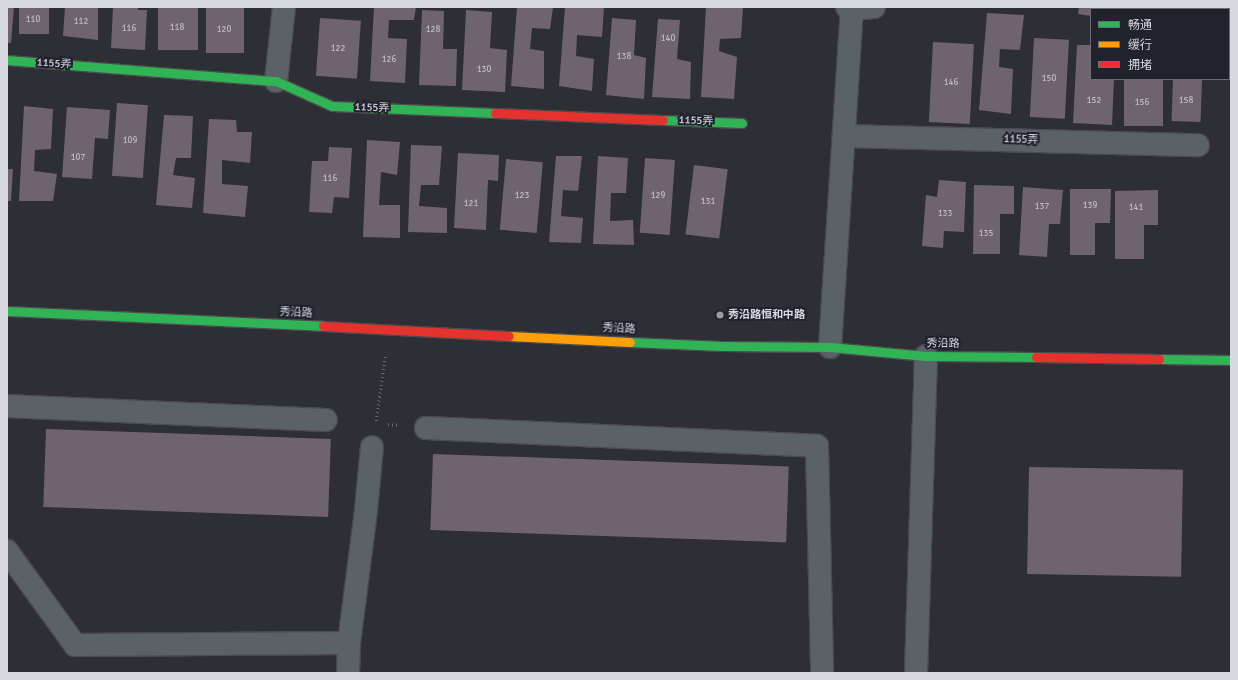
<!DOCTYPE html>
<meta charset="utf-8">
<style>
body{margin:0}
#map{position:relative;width:1238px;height:680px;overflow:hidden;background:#2e2e35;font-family:Signika,"Noto Sans SC",sans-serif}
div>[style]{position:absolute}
.building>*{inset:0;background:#6f646e;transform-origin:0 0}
.path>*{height:2.5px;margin-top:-1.25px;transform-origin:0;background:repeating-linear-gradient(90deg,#656a6f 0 1px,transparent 0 4px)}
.roads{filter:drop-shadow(1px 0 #4a4a50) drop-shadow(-1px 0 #4a4a50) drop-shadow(0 1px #4a4a50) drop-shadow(0 -1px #4a4a50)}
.street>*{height:22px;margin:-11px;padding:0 11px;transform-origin:11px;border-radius:11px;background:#5a6267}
.fast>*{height:9px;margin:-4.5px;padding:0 4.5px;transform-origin:4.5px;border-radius:4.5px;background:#30b455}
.slow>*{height:9px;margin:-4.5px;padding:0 4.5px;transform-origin:4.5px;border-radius:4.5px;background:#ff9f0a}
.jam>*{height:9px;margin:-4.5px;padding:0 4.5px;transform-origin:4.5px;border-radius:4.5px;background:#e5322d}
.dots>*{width:11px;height:11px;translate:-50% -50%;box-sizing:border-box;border:2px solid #21222e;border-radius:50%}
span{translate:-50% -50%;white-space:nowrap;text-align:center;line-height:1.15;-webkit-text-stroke:4px #21222e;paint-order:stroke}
.number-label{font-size:9px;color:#bdbbc4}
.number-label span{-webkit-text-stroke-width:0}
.street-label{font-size:11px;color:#d7d8e0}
.poi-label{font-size:11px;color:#d7d8e0;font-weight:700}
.left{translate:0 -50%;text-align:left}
.frame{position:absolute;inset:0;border:8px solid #d7d8e0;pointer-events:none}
.legend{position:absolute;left:1090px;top:8px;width:140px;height:72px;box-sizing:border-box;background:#21222e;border:1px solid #6a6b75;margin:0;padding:5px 7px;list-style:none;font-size:12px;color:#d7d8e0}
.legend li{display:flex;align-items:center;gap:8px;height:20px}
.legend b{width:20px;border:1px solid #6a6b75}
</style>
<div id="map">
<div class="building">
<div style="clip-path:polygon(7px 7px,14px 7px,11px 43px,7px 43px)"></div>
<div style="left:19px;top:7px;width:30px;height:27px"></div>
<div style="clip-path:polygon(65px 7px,98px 7px,98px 40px,63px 36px)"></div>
<div style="clip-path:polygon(113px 7px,138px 7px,138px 10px,147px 10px,145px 50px,111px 48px)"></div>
<div style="left:158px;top:7px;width:40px;height:43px"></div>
<div style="left:206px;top:7px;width:38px;height:46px"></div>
<div style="clip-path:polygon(374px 7px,416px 7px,414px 20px,389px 20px,388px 38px,407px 39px,405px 83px,370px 81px)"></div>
<div style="clip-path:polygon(517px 7px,553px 7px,550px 29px,532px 28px,530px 49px,544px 51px,544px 89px,511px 86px)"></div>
<div style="clip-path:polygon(565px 7px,604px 7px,602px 37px,577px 35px,576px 56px,594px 59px,592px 91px,559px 86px)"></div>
<div style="clip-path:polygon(706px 7px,743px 7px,741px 38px,720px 39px,719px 51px,737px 57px,734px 99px,701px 97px)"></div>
<div style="clip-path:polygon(1079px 7px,1120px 7px,1120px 9px,1091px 9px,1091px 16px,1078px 14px)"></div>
<div style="clip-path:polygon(422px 10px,444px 11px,443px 49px,457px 49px,456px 86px,419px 85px)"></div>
<div style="clip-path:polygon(466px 10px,492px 12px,490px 48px,507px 50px,505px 92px,462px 90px)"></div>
<div style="clip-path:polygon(987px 13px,1024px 15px,1020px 50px,1000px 49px,999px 67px,1013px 69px,1011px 114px,979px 110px)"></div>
<div style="left:320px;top:18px;width:41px;height:58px;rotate:4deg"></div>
<div style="clip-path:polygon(612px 18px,636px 20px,634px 55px,646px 58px,644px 99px,606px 95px)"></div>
<div style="clip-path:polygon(658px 19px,680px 20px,677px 59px,691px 62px,690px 99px,652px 97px)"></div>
<div style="left:1034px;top:38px;width:35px;height:79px;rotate:3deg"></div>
<div style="left:933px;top:42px;width:41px;height:80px;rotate:3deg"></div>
<div style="clip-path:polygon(1077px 45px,1091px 45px,1091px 79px,1114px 79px,1112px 125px,1073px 123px)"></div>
<div style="left:1124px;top:79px;width:39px;height:47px"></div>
<div style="left:1173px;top:79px;width:29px;height:42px;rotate:2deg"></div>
<div style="left:117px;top:103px;width:31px;height:73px;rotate:4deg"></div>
<div style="clip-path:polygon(24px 106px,53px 109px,51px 149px,35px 150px,34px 171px,57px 174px,53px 201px,19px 201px)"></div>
<div style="clip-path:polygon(67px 107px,110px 110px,108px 139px,95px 138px,92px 179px,62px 177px)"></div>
<div style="clip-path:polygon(164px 115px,193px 116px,191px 158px,176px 158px,173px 175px,195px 178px,192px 208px,156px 205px)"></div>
<div style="clip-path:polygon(209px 119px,236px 120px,237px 132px,252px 132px,250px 163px,222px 160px,222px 184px,248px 186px,245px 217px,203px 213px)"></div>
<div style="clip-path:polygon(367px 140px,400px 142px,397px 175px,381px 172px,379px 205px,400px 205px,400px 238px,363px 237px)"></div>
<div style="clip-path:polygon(411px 145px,442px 146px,439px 185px,421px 185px,419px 206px,447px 208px,447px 233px,408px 232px)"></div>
<div style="clip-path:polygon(329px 147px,352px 148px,349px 198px,334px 197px,332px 213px,309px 212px,312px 161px,328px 161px)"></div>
<div style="clip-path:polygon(458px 153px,499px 155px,498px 181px,488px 180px,486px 230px,454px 228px)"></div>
<div style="clip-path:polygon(556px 156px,582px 156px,578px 191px,563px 190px,561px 216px,583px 218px,581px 243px,549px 242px)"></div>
<div style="clip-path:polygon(598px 156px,628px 158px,626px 193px,611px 193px,610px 221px,633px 220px,634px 245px,593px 244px)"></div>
<div style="left:645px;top:158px;width:30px;height:75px;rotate:4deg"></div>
<div style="left:506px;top:159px;width:37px;height:71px;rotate:5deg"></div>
<div style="left:694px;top:165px;width:34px;height:70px;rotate:7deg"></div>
<div style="clip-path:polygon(7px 169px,13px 169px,11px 201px,7px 201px)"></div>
<div style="clip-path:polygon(939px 180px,966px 182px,964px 232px,944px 231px,943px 248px,922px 246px,926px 195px,937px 197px)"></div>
<div style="clip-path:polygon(974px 185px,1014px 186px,1014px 214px,1000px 214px,1000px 254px,973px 254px)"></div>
<div style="clip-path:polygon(1023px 187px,1063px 190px,1060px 224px,1049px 224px,1047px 257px,1019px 255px)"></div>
<div style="clip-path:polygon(1070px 189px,1111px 189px,1110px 223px,1095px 223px,1095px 255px,1070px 255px)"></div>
<div style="clip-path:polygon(1158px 190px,1158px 225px,1144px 225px,1144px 259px,1115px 259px,1115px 191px)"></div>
<div style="left:46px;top:429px;width:285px;height:78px;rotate:2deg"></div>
<div style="left:433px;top:454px;width:356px;height:76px;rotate:2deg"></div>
<div style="left:1029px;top:467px;width:154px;height:107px;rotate:1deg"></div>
</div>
<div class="path">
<div style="left:376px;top:421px;width:66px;rotate:-82.1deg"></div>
<div style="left:388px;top:424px;width:11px;rotate:5deg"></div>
</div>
<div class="roads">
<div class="street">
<div style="left:847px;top:7px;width:5px;rotate:22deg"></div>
<div style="left:852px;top:9px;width:22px;rotate:-5deg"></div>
<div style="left:276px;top:81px;width:74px;rotate:-83.8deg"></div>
<div style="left:844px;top:136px;width:354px;rotate:1.5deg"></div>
<div style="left:830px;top:347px;width:339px;rotate:-86.3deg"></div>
<div style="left:7px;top:406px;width:319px;rotate:2.5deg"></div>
<div style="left:426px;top:428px;width:391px;rotate:2.6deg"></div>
<div style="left:817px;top:446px;width:227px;rotate:88.7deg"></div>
<div style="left:7px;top:551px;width:116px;rotate:54.1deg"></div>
<div style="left:75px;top:645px;width:274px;rotate:-0.4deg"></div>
<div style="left:348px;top:673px;width:30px;rotate:-88deg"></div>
<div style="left:349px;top:643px;width:134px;rotate:-82.7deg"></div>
<div style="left:366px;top:510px;width:63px;rotate:-84.6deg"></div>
<div style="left:916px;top:673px;width:317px;rotate:-88.2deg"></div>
</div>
<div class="fast">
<div style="left:7px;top:60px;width:270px;rotate:4.5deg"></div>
<div style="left:276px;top:81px;width:61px;rotate:24.1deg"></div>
<div style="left:332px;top:106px;width:163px;rotate:2.5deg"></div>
<div style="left:663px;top:120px;width:79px;rotate:2.2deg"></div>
<div style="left:7px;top:311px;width:316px;rotate:2.7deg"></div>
<div style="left:630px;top:342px;width:92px;rotate:2.5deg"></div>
<div style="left:722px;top:346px;width:108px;rotate:0.5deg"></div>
<div style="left:830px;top:347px;width:96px;rotate:5.4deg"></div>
<div style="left:926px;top:356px;width:110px;rotate:0.5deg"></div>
<div style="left:1159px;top:359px;width:72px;rotate:0.8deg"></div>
</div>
<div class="slow">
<div style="left:509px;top:336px;width:121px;rotate:2.8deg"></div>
</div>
<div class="jam">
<div style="left:495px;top:113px;width:168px;rotate:2.4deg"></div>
<div style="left:323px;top:326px;width:186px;rotate:3.1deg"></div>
<div style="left:1036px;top:357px;width:123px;rotate:0.9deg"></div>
</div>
</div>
<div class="dots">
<div style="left:720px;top:315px;background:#9c9ca4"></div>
</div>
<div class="number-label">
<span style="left:33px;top:20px">110</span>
<span style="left:81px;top:22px">112</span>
<span style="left:177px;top:28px">118</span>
<span style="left:129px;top:29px">116</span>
<span style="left:224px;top:30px">120</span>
<span style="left:433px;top:30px">128</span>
<span style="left:668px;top:39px">140</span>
<span style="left:338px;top:49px">122</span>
<span style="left:624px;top:57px">138</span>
<span style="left:389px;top:60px">126</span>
<span style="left:484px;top:70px">130</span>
<span style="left:1049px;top:79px">150</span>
<span style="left:951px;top:83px">146</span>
<span style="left:1094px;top:101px">152</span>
<span style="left:1186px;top:101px">158</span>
<span style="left:1142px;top:103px">156</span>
<span style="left:130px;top:141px">109</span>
<span style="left:78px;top:158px">107</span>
<span style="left:330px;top:179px">116</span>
<span style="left:522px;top:196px">123</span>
<span style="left:658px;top:196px">129</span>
<span style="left:708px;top:202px">131</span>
<span style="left:471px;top:204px">121</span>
<span style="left:1090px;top:206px">139</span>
<span style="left:1042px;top:207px">137</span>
<span style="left:1136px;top:208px">141</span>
<span style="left:945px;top:214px">133</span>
<span style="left:986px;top:234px">135</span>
</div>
<div class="street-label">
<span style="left:54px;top:64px;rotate:4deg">1155弄</span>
<span style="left:372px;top:108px;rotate:2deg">1155弄</span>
<span style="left:696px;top:121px;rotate:2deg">1155弄</span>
<span style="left:1021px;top:140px;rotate:2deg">1155弄</span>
<span style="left:296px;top:313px;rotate:3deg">秀沿路</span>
<span style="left:619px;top:329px;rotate:3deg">秀沿路</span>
<span style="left:943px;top:344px;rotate:1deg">秀沿路</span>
</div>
<div class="poi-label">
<span class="left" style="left:728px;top:315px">秀沿路恒和中路</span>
</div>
<div class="frame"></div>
<ul class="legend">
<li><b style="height:5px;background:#30b455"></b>畅通</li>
<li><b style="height:5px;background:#ff9f0a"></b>缓行</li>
<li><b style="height:5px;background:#e5322d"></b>拥堵</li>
</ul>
</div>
